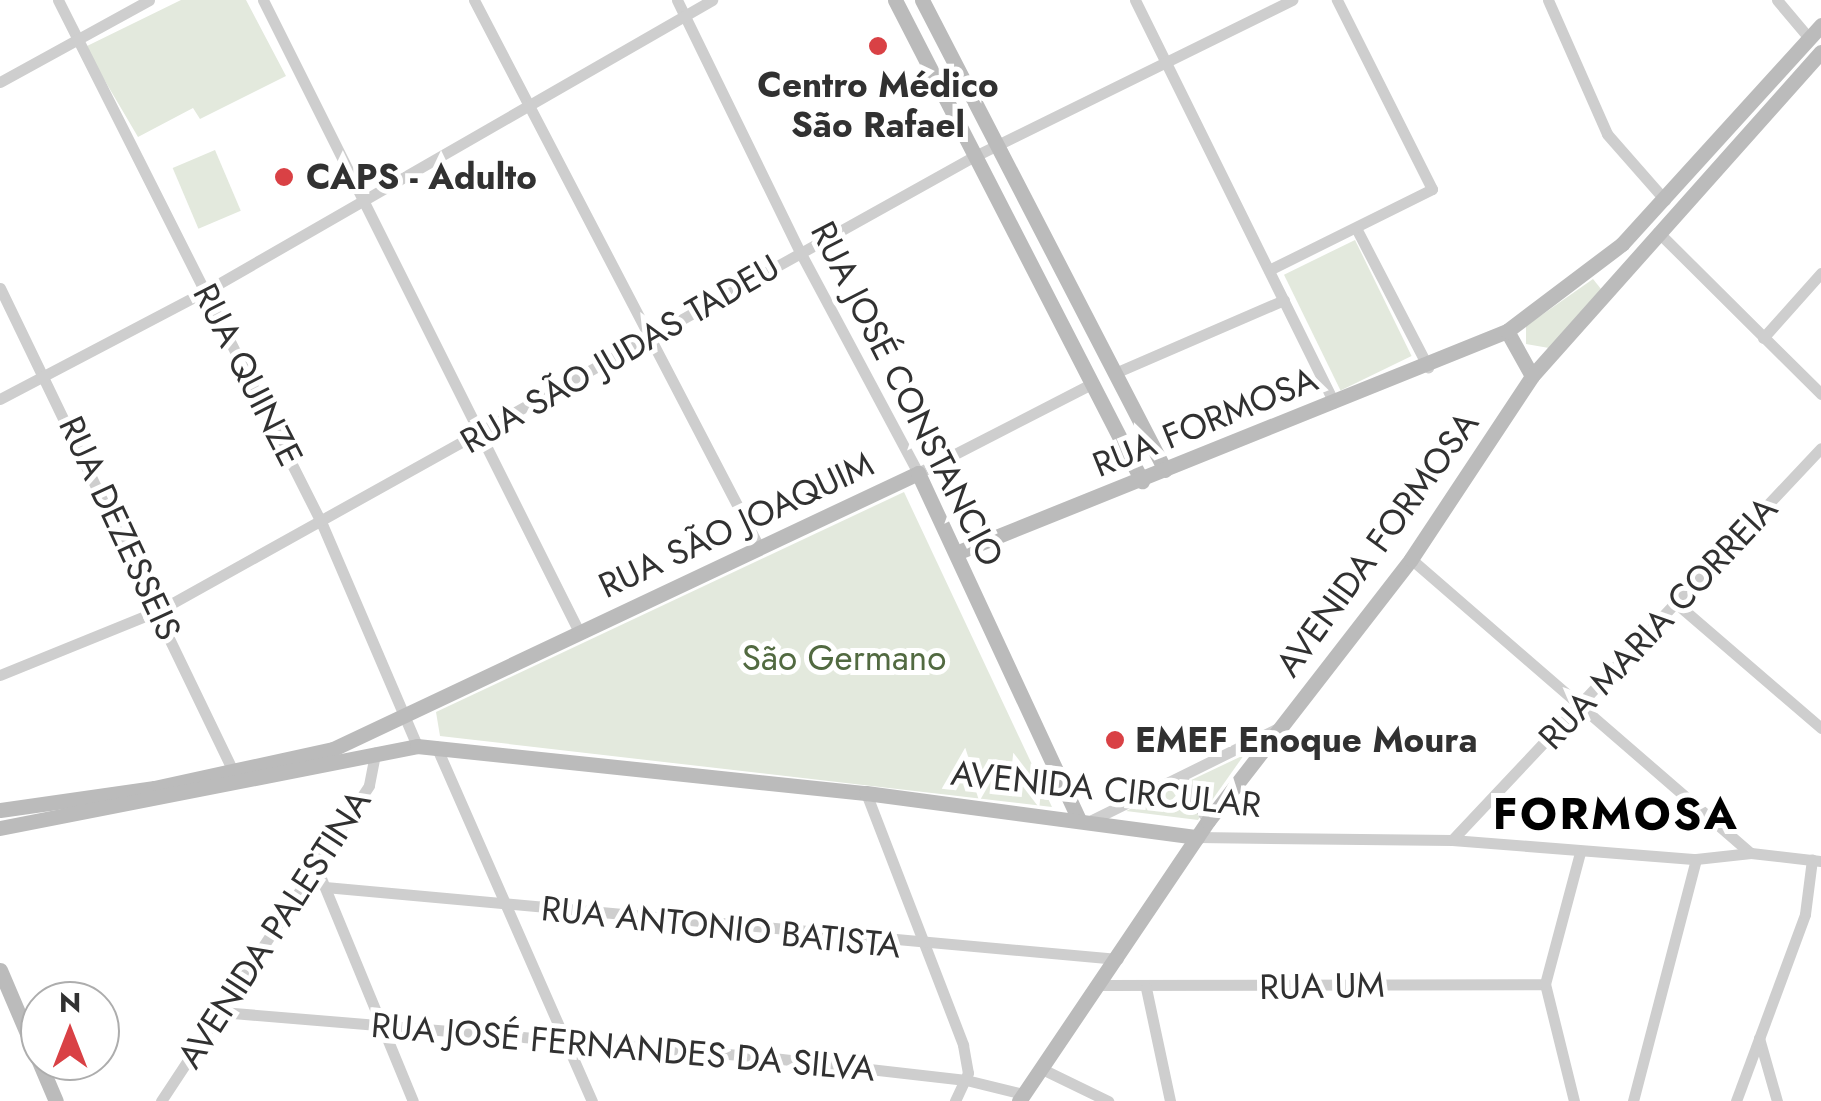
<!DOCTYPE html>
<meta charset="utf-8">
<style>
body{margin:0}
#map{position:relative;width:1821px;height:1101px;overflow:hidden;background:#fff;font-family:Jost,sans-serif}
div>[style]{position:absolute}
.green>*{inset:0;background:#e3e9dd;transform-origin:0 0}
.street>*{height:11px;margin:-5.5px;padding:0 5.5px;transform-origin:5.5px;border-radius:5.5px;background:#cecece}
.secondary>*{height:15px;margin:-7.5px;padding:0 7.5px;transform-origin:7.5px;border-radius:7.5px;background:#bbb}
.dots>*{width:28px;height:28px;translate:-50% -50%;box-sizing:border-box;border:5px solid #fff;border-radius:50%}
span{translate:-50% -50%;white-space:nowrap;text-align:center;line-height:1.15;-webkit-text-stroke:10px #fff;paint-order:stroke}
.poi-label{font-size:35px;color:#313131;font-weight:700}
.left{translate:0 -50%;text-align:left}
.street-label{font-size:35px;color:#313131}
.park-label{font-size:35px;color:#526a41}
.district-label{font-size:45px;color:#000;font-weight:700;letter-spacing:2.5px}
.north{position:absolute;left:20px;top:981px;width:100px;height:100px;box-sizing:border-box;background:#fff;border:2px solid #adadad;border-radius:50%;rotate:0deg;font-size:28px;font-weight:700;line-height:40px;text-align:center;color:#313131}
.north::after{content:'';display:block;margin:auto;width:35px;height:45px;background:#d94145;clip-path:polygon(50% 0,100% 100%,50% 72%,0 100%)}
</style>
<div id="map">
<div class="green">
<div style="clip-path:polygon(181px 0,246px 0,286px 76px,200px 119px,193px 108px,138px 137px,85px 47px)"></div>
<div style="left:215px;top:150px;width:66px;height:46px;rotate:67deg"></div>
<div style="left:1355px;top:240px;width:129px;height:79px;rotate:64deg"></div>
<div style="clip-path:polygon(1593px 279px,1601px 289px,1549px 348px,1526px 344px,1526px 326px)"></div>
<div style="clip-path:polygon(904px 492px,1052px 807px,440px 736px,436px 712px)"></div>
<div style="clip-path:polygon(1244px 755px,1198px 820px,1126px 811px)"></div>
</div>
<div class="street">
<div style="left:58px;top:0;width:587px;rotate:63.26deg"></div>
<div style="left:322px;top:524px;width:241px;rotate:66.8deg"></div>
<div style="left:263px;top:0;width:707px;rotate:63.43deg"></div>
<div style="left:474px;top:0;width:617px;rotate:62.48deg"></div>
<div style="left:677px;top:0;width:278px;rotate:64deg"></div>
<div style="left:799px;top:250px;width:253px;rotate:61.9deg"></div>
<div style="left:918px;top:473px;width:192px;rotate:-27.2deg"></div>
<div style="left:1135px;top:0;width:449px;rotate:63.7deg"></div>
<div style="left:1548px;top:0;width:146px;rotate:66.2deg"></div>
<div style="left:1607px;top:134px;width:88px;rotate:48.7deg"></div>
<div style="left:1777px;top:0;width:50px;rotate:49.9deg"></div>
<div style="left:0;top:82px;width:170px;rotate:-28.8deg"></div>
<div style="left:1356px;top:228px;width:157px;rotate:62.6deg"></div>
<div style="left:1658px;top:232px;width:230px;rotate:44.8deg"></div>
<div style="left:1269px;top:270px;width:182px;rotate:-26.4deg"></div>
<div style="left:1432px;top:189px;width:212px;rotate:-116.7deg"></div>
<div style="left:0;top:288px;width:536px;rotate:64.25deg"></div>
<div style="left:1763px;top:338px;width:87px;rotate:-48.3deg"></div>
<div style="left:1115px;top:373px;width:184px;rotate:-23.4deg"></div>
<div style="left:0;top:399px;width:233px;rotate:-27.7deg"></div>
<div style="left:206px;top:291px;width:584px;rotate:-29.9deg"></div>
<div style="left:1411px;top:559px;width:449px;rotate:40.9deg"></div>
<div style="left:1677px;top:604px;width:190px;rotate:40.7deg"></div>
<div style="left:0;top:675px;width:173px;rotate:-22.1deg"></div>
<div style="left:160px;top:610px;width:931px;rotate:-29.13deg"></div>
<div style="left:973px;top:157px;width:356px;rotate:-26.2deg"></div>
<div style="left:436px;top:746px;width:388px;rotate:66.3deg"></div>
<div style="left:1181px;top:777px;width:52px;rotate:58.5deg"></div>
<div style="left:866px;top:793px;width:270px;rotate:68.9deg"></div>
<div style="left:963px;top:1045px;width:28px;rotate:80deg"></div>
<div style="left:968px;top:1073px;width:31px;rotate:115deg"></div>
<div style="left:1092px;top:820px;width:205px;rotate:-26.3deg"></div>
<div style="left:1197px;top:837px;width:255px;rotate:0.7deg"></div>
<div style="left:1452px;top:840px;width:245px;rotate:4.5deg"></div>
<div style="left:1696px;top:859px;width:55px;rotate:-6.2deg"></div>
<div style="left:1751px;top:853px;width:70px;rotate:6.5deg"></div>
<div style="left:1452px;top:840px;width:538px;rotate:-46.73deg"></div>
<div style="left:316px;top:866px;width:254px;rotate:67.6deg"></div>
<div style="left:325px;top:887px;width:796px;rotate:5.19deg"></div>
<div style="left:1098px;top:985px;width:447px;rotate:-0.1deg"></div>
<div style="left:1146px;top:988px;width:116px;rotate:78deg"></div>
<div style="left:221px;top:1012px;width:545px;rotate:4.74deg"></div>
<div style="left:764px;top:1057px;width:203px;rotate:6.5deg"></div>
<div style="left:966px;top:1080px;width:59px;rotate:13.8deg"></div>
<div style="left:1759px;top:1038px;width:66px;rotate:74.1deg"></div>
<div style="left:1040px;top:1068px;width:76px;rotate:25.9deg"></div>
<div style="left:161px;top:1101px;width:378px;rotate:-56.6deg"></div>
<div style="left:369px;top:785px;width:33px;rotate:-79deg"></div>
<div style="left:1574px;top:1101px;width:121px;rotate:-103.9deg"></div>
<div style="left:1545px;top:984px;width:137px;rotate:-75.1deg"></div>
<div style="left:1633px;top:1101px;width:250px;rotate:-75.4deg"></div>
<div style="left:1736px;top:1101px;width:199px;rotate:-69.7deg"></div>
<div style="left:1805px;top:914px;width:55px;rotate:-82.7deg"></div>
</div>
<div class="secondary">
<div style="left:895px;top:0;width:541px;rotate:62.82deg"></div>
<div style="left:922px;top:0;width:529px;rotate:62.66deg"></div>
<div style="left:1507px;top:331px;width:51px;rotate:60.9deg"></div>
<div style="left:956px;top:553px;width:594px;rotate:-21.94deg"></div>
<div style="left:1507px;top:331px;width:144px;rotate:-37.1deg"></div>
<div style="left:1622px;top:244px;width:296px;rotate:-47.7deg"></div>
<div style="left:0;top:810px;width:156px;rotate:-8.1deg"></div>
<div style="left:154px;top:788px;width:183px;rotate:-12.3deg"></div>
<div style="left:333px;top:749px;width:647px;rotate:-25.26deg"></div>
<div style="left:918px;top:473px;width:380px;rotate:65.1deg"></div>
<div style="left:0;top:828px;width:425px;rotate:-11.1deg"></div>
<div style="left:417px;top:746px;width:451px;rotate:6deg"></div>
<div style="left:866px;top:793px;width:334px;rotate:7.6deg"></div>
<div style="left:0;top:970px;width:142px;rotate:66.9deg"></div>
<div style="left:1019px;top:1101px;width:338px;rotate:-56deg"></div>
<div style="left:1208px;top:821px;width:331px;rotate:-52.2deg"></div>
<div style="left:1411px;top:559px;width:219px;rotate:-56.5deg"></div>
<div style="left:1532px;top:376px;width:434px;rotate:-48.3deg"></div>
</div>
<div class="dots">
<div style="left:878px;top:46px;background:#d94145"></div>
<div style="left:284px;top:177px;background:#d94145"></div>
<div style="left:1115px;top:740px;background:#d94145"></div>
</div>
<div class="poi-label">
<span style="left:878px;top:105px">Centro Médico<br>São Rafael</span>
<span class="left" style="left:306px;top:177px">CAPS - Adulto</span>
<span class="left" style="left:1135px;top:740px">EMEF Enoque Moura</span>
</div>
<div class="street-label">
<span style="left:620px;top:354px;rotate:-30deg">RUA SÃO JUDAS TADEU</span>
<span style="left:248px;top:375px;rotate:63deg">RUA QUINZE</span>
<span style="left:907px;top:394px;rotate:63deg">RUA JOSÉ CONSTANCIO</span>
<span style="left:1205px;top:422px;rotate:-22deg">RUA FORMOSA</span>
<span style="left:736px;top:525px;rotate:-25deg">RUA SÃO JOAQUIM</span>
<span style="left:120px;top:528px;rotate:65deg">RUA DEZESSEIS</span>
<span style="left:1377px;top:544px;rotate:-54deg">AVENIDA FORMOSA</span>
<span style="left:1658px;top:623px;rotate:-47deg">RUA MARIA CORREIA</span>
<span style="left:1106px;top:789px;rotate:6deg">AVENIDA CIRCULAR</span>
<span style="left:721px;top:927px;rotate:6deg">RUA ANTONIO BATISTA</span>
<span style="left:274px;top:929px;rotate:-57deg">AVENIDA PALESTINA</span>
<span style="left:1322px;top:986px;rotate:-1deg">RUA UM</span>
<span style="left:623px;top:1047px;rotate:5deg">RUA JOSÉ FERNANDES DA SILVA</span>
</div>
<div class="park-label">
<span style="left:844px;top:658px">São Germano</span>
</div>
<div class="district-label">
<span style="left:1616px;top:814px">FORMOSA</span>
</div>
<div class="north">N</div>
</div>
